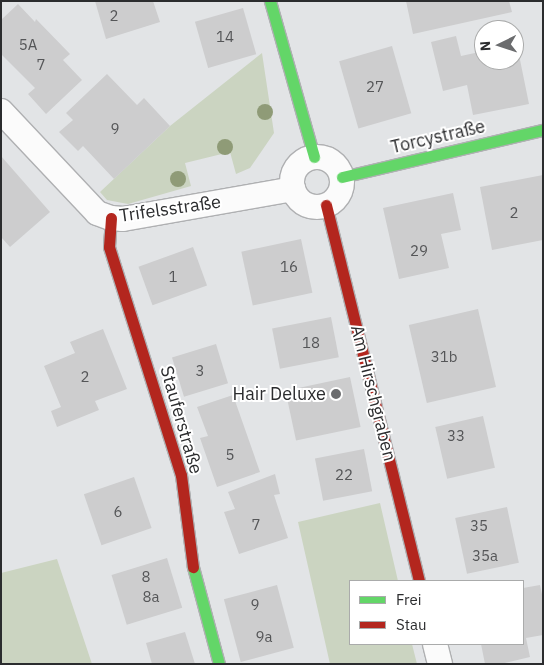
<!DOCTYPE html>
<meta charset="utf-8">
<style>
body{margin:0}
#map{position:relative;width:544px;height:665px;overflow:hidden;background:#e2e4e6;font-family:"IBM Plex Sans",sans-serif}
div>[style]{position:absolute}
.green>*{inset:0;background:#cbd4c1}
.building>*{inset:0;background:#cdcdce;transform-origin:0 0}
.roads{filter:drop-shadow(1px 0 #afb0b2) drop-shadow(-1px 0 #afb0b2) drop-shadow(0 1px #afb0b2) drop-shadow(0 -1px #afb0b2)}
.street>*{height:24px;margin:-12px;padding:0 12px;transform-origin:12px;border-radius:12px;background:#fbfbfb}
.street>.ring{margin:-12px;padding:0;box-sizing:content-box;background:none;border:24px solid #fbfbfb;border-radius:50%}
.fast>*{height:11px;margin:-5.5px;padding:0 5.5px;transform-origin:5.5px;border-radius:5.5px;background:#63d668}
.jam>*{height:11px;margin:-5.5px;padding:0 5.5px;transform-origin:5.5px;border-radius:5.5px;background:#b3261e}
.trees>*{width:16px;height:16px;margin:-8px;border-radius:50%;background:#8f9b77}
.dots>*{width:14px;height:14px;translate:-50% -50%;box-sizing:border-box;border:2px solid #fff;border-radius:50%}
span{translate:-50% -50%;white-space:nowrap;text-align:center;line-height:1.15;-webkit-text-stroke:4px #fff;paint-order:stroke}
.number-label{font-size:15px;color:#555658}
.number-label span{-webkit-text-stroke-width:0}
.street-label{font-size:18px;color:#2b2c2e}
.poi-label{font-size:18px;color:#2b2c2e}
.right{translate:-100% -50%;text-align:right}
.frame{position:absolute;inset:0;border:2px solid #2b2c2e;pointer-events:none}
.legend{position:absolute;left:349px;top:580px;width:175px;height:65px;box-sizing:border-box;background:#fff;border:1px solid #aaabab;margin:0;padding:6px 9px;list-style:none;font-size:15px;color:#2b2c2e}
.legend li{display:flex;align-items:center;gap:10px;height:25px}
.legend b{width:25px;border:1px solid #aaabab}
.north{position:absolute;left:474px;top:20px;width:50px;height:50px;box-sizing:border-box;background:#fff;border:1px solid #aaabab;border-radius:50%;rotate:266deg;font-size:14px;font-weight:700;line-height:20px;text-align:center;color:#2b2c2e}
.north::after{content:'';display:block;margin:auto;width:18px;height:22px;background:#6b6c6e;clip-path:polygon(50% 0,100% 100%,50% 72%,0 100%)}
</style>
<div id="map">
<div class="green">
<div style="clip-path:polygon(262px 53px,274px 133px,250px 168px,236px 174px,230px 152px,185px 163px,191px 186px,128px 204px,107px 200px,100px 192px,170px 126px)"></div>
<div style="clip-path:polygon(380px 503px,398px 581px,350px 581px,350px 644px,412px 644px,417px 664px,330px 664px,298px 522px)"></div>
<div style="clip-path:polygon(57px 559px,92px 664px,1px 664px,1px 573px)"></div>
</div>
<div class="building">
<div style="clip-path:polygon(95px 1px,153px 1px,160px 22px,106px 39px)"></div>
<div style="clip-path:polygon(406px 1px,509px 1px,512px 12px,413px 34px)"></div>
<div style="clip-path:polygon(18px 4px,35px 22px,36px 19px,70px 54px,63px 60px,82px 80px,46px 114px,28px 94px,35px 88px,1px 54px,1px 20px)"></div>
<div style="left:243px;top:8px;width:48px;height:50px;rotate:74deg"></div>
<div style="clip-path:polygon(456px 36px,461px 56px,484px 51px,484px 60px,514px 60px,514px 45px,517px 45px,529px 104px,473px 115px,467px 85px,443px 91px,431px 42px)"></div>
<div style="left:392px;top:46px;width:70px;height:55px;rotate:74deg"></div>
<div style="clip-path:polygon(107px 74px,137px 105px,144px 98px,170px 126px,114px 179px,83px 146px,78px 151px,59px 132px,73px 120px,66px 113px)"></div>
<div style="clip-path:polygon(1px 156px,50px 212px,10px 247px,1px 237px)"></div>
<div style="clip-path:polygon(543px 175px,543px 240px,492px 250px,480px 187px)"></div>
<div style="clip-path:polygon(453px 193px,461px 230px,441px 234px,449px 268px,399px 279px,383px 208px)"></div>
<div style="left:301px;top:239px;width:55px;height:61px;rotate:78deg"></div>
<div style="left:193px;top:247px;width:41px;height:58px;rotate:70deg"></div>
<div style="left:478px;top:309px;width:80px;height:71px;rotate:77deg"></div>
<div style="left:331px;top:317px;width:41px;height:60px;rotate:79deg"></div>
<div style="clip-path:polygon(103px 329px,127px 389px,95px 401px,99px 410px,57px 427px,51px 411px,61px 407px,44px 366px,75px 353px,70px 342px)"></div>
<div style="left:216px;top:344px;width:41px;height:46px;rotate:73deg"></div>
<div style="left:350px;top:377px;width:51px;height:66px;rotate:78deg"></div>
<div style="clip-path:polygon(233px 395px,260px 472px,217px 487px,200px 438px,208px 436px,197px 407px)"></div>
<div style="left:483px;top:416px;width:53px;height:49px;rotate:77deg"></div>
<div style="left:364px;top:449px;width:43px;height:50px;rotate:79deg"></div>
<div style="clip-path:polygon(275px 474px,280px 494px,274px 495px,288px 538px,239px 554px,224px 512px,235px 509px,228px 492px)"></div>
<div style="left:134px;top:477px;width:54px;height:53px;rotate:71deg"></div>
<div style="left:507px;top:507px;width:57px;height:53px;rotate:78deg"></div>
<div style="left:167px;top:558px;width:52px;height:58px;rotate:73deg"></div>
<div style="left:277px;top:585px;width:65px;height:55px;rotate:75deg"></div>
<div style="clip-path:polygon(540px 585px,543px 599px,543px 635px,526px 638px,530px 657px,500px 664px,485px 664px,481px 644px,523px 644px,523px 588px)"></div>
<div style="clip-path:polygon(185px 632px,195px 664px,152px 664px,146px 643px)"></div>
</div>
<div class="roads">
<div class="street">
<div style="left:1px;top:111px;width:140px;rotate:46.7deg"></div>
<div style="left:97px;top:213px;width:15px;rotate:20deg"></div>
<div style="left:111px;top:218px;width:12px;rotate:5deg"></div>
<div style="left:123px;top:219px;width:173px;rotate:-10deg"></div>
<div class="ring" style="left:292px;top:157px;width:26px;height:26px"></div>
<div style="left:435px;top:644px;width:21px;rotate:76deg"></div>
</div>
<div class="fast">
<div style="left:270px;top:1px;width:162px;rotate:74.2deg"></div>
<div style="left:342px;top:177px;width:206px;rotate:-13.2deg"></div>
<div style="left:193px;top:567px;width:100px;rotate:75deg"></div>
</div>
<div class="jam">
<div style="left:326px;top:205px;width:387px;rotate:76.1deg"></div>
<div style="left:111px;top:218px;width:29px;rotate:94deg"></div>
<div style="left:109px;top:247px;width:239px;rotate:72.5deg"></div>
<div style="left:181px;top:475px;width:93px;rotate:82.6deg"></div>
</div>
</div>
<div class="trees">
<div style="left:265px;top:112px"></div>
<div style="left:225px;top:147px"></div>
<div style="left:178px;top:179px"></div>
</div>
<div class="dots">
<div style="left:336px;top:394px;background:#6b6c6e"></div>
</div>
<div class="number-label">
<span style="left:114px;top:16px">2</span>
<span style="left:225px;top:37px">14</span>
<span style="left:28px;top:45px">5A</span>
<span style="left:41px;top:65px">7</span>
<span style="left:375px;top:87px">27</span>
<span style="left:115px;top:129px">9</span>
<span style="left:514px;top:213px">2</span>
<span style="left:419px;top:251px">29</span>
<span style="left:289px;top:267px">16</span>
<span style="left:173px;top:277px">1</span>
<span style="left:311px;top:343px">18</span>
<span style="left:444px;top:357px">31b</span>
<span style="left:200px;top:371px">3</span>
<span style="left:85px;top:377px">2</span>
<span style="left:456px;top:436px">33</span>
<span style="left:230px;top:455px">5</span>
<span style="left:344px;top:475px">22</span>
<span style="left:118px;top:512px">6</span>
<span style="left:256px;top:525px">7</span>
<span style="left:479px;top:526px">35</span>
<span style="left:485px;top:556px">35a</span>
<span style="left:146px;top:577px">8</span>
<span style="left:151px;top:597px">8a</span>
<span style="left:255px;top:605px">9</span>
<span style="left:264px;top:637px">9a</span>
</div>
<div class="street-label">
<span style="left:438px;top:137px;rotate:-13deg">Torcystraße</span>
<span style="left:170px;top:209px;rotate:-8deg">Trifelsstraße</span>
<span style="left:373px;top:393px;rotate:76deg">Am Hirschgraben</span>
<span style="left:181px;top:420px;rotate:74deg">Stauferstraße</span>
</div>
<div class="poi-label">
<span class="right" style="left:326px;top:394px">Hair Deluxe</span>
</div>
<div class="frame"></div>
<ul class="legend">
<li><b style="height:6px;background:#63d668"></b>Frei</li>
<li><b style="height:6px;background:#b3261e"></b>Stau</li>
</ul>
<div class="north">N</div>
</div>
